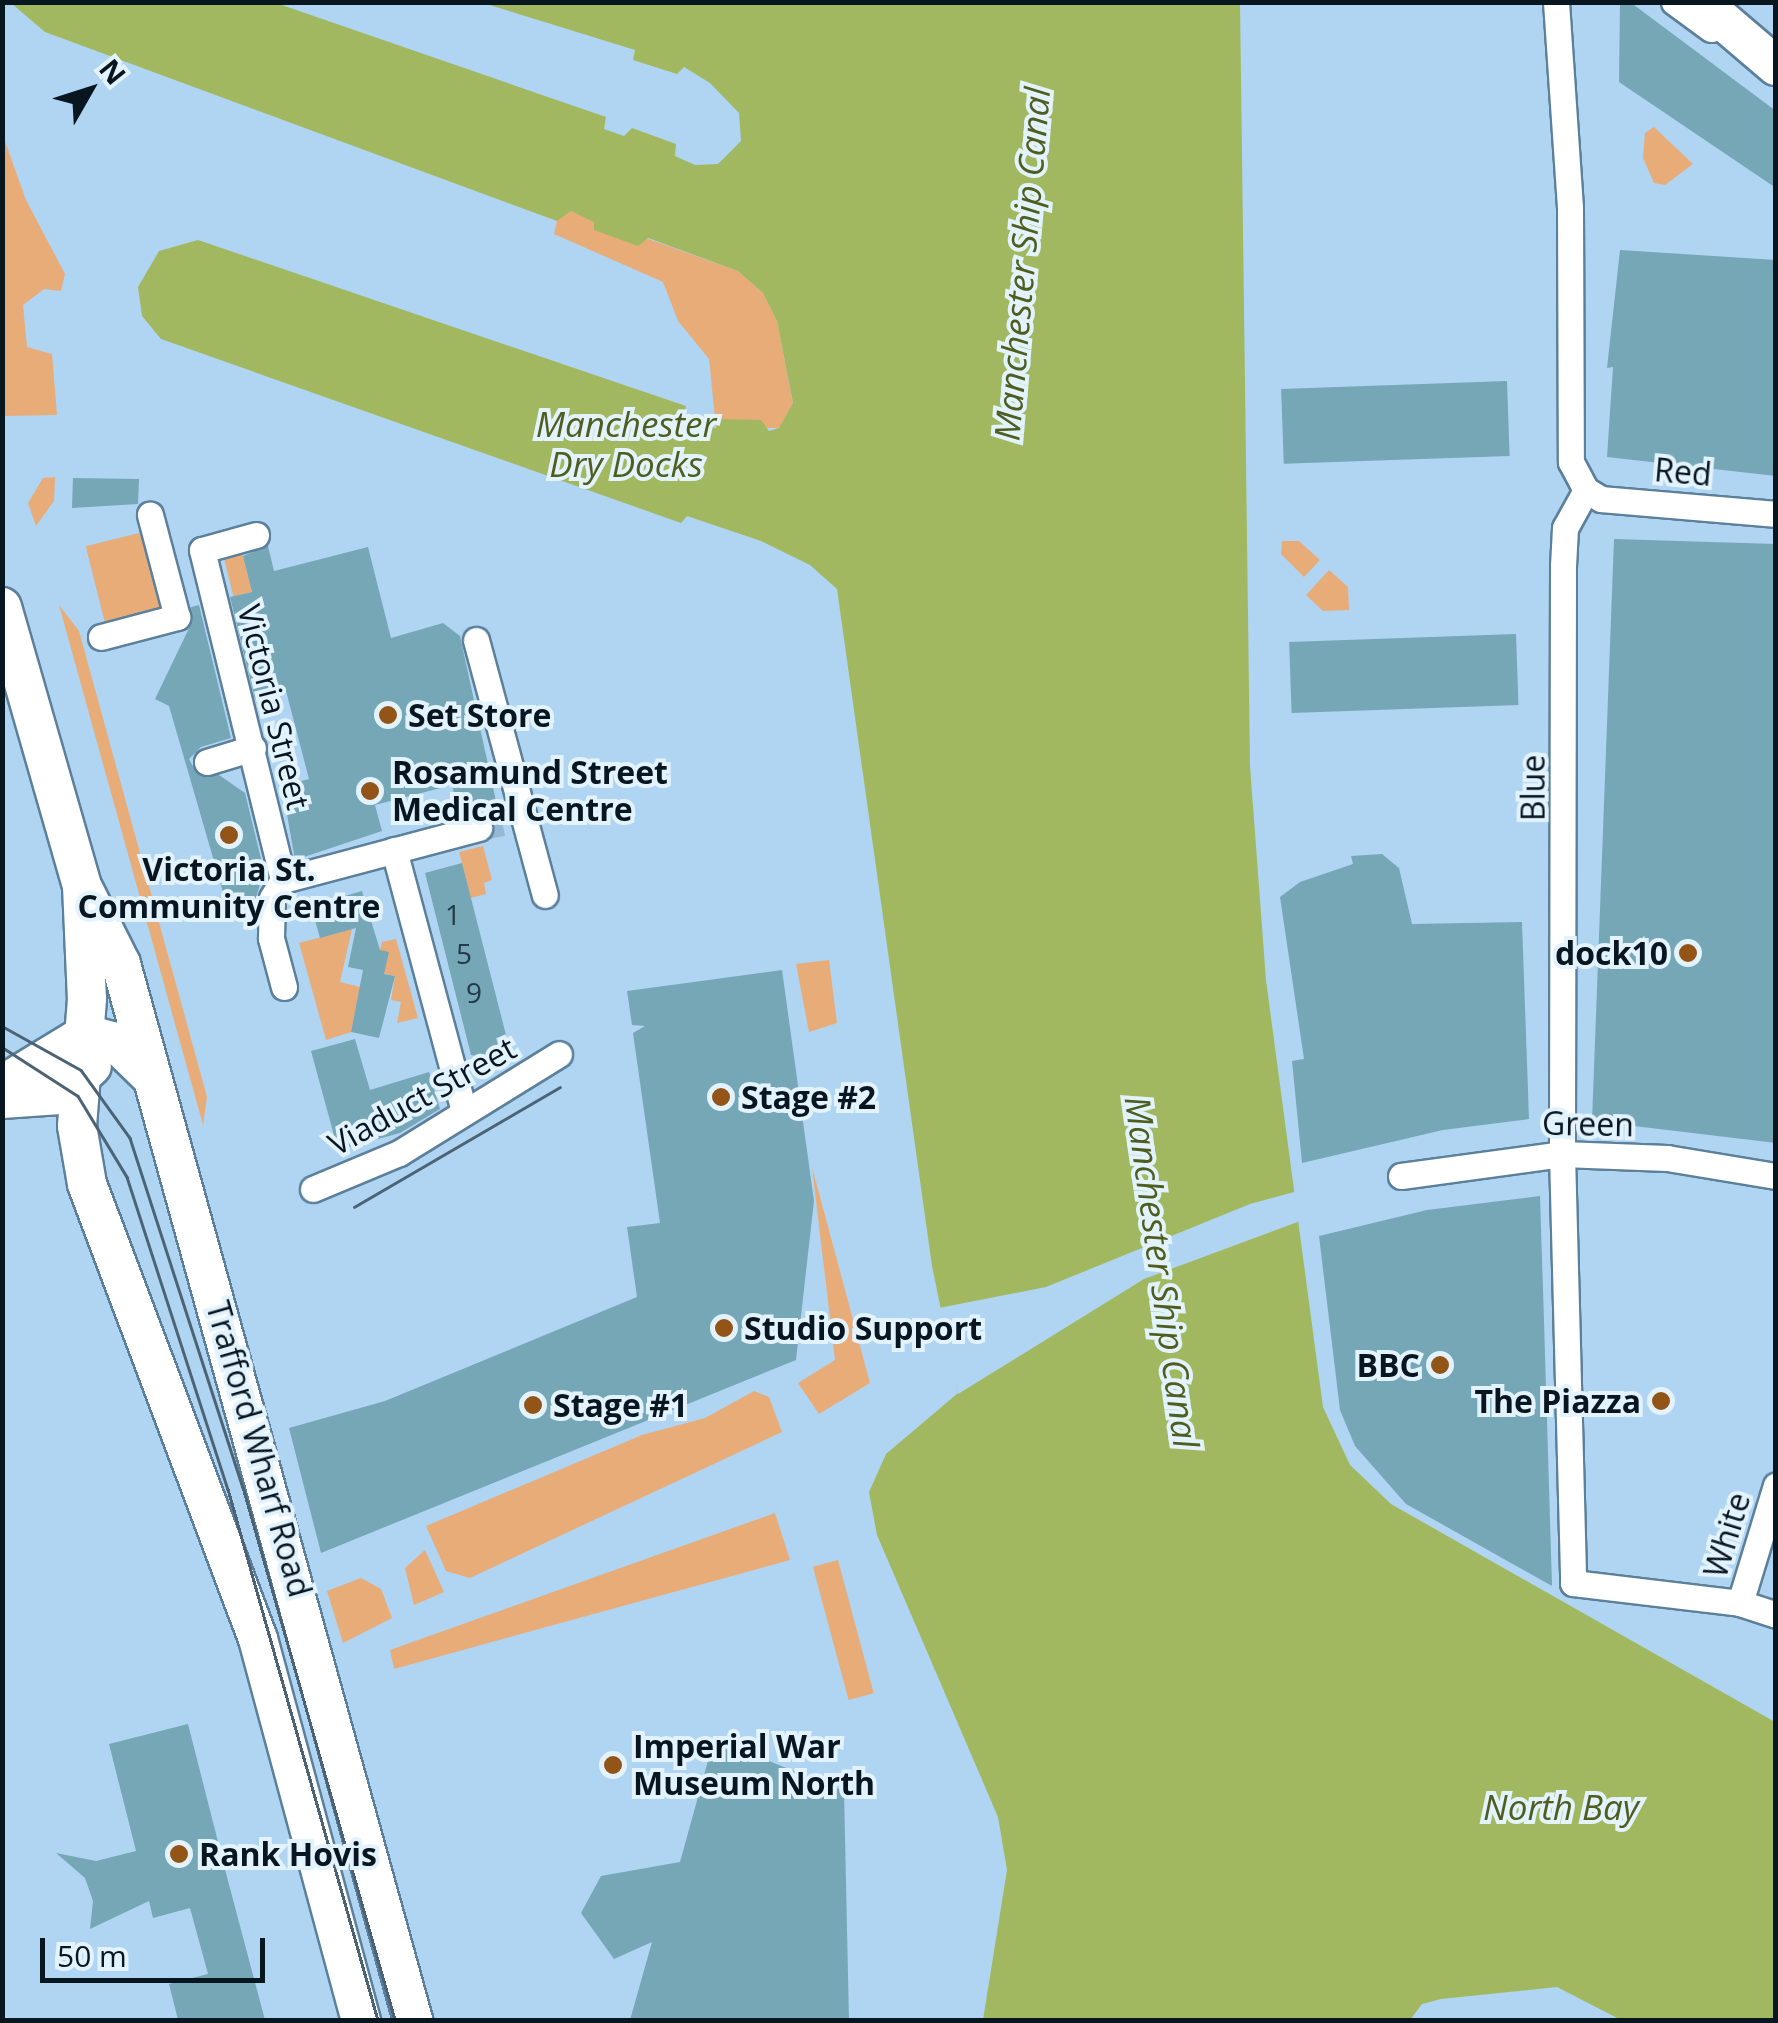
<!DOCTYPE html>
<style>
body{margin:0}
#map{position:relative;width:1778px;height:2023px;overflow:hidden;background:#afd5f2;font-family:"Open Sans",sans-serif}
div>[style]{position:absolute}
.green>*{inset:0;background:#e8ac79;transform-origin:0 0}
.water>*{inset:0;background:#a2b860}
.pier>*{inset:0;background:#afd5f2}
.building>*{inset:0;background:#76a7b7;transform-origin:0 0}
.street-tunnel>*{height:25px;margin-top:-12.5px;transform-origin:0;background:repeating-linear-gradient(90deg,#96b8d2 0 25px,transparent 0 37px)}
.roads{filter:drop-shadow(2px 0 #5c809b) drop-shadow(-2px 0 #5c809b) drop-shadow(0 2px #5c809b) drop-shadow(0 -2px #5c809b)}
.street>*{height:25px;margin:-12.5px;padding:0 12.5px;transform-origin:12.5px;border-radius:12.5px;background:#fff}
.secondary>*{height:38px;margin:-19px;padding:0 19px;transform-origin:19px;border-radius:19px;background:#fff}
.tram>*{height:2.5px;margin:-1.25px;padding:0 1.25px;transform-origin:1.25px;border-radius:1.25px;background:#4b6375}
.dots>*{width:28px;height:28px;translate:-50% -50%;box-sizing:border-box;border:5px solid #e3f3fe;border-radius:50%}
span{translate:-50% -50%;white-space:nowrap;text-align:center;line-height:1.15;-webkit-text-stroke:8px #e3f3fe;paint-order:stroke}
.number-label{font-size:28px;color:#243a46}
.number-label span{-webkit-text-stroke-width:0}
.street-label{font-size:32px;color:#081620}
.poi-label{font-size:32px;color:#081620;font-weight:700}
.left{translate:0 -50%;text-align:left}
.right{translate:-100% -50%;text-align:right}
.water-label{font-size:35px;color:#4f5d1f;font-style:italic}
.frame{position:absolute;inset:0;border:5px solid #081620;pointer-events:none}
.north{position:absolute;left:40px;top:40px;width:100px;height:100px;-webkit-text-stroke:8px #e3f3fe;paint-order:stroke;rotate:51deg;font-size:28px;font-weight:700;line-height:40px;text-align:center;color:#081620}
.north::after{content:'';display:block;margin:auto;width:35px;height:45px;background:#081620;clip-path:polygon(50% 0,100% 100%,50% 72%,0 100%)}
.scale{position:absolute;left:40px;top:1938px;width:225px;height:45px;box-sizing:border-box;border:5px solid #081620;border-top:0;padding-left:12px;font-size:30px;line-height:35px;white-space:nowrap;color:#081620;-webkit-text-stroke:8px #e3f3fe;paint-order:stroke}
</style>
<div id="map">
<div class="green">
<div style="clip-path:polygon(1654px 127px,1693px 164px,1665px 185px,1654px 183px,1643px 158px,1645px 133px)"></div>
<div style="clip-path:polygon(2px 133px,26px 200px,65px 274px,61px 291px,44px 289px,23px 305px,27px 347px,52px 354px,57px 415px,3px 416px)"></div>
<div style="clip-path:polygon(570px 211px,738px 271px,763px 293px,777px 321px,793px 404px,779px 428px,716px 428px,709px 359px,678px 321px,663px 282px,554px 234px,557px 221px)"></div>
<div style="clip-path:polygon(55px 477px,54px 501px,36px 526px,28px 503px,43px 478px)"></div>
<div style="left:143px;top:532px;width:81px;height:59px;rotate:76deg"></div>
<div style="clip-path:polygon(1282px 541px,1299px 541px,1320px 560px,1304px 577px,1281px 554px)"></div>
<div style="left:241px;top:548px;width:45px;height:19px;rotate:76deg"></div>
<div style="clip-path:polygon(1329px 570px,1348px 587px,1349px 610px,1323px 611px,1306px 595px)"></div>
<div style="clip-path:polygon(59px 605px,79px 631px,207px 1097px,203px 1125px)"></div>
<div style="clip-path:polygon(483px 846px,492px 880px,484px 883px,486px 894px,459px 901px,469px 891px,459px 852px)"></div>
<div style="clip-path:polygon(352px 929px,340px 982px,360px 987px,351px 1032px,326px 1040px,299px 943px)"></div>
<div style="clip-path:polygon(396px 939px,418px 1018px,397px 1023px,401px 1002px,391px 1000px,395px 976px,382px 973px,380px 950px,382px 942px)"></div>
<div style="clip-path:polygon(829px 960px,837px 1023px,809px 1032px,796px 964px)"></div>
<div style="clip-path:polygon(812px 1167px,870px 1383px,819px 1414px,798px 1383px,835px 1360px)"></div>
<div style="clip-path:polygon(754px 1391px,769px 1397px,782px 1432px,470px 1578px,446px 1571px,426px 1526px,642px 1435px,705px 1418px)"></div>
<div style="clip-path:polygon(775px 1513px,790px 1560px,394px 1669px,390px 1650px)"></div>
<div style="clip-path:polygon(425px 1550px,444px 1592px,414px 1605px,405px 1568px)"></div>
<div style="left:838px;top:1560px;width:138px;height:26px;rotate:75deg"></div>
<div style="clip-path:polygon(361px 1578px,381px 1589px,392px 1618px,343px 1643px,327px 1591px)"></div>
</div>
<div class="water">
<div style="clip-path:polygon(11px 3px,276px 3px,606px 117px,604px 129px,624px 136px,632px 128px,676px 144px,675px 156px,695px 165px,718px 164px,741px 141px,739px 113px,710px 83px,684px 67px,677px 74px,633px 60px,635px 50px,483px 3px,1240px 3px,1250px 766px,1266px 980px,1323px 1407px,1350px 1465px,1391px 1504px,1775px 1722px,1775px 2020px,1621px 2020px,1557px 1987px,1441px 1999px,1422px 2004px,1410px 2020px,983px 2020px,1007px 1870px,998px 1817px,877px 1535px,869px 1492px,886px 1454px,958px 1393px,932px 1266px,837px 589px,810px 565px,761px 541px,687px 516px,681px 523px,161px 339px,142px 316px,138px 287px,159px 251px,198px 240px,686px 406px,684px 421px,716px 428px,722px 419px,761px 420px,769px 431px,779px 428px,793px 403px,777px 321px,763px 293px,738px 271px,648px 238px,638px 246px,594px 230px,594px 222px,571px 211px,557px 221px,45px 32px)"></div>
</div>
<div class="pier">
<div style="clip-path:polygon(1298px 1191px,1303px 1220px,1144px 1279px,958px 1394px,939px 1308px,1046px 1287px,1250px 1204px)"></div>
</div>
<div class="building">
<div style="clip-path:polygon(1620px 2px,1630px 2px,1776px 111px,1776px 188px,1619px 82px)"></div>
<div style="clip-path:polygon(1620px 250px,1776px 260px,1776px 476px,1607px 457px,1613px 367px,1607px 368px)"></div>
<div style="left:1507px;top:381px;width:75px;height:226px;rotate:88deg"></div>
<div style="clip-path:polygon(73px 478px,139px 479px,138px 504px,72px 508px)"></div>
<div style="clip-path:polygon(1614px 539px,1776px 544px,1776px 1143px,1592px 1121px)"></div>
<div style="clip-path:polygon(268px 546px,274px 571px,368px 547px,391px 638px,443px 623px,460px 636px,496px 801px,473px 807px,471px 799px,456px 803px,452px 785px,375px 805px,382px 831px,295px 860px,282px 786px,309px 779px,286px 691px,255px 699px,230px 597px,252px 592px,243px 556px)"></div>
<div style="clip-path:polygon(199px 605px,231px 738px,201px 747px,189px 759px,197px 774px,219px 775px,245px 793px,264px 871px,256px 898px,227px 906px,169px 706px,155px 699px,192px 622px,191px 607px)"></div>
<div style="left:1516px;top:634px;width:71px;height:227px;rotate:88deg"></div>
<div style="clip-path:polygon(1382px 854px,1399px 868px,1412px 924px,1522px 922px,1529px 1119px,1443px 1130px,1302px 1163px,1292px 1061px,1304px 1059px,1280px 897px,1300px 882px,1353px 864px,1351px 856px)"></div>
<div style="clip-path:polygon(462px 863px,506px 1035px,496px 1038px,502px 1061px,471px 1055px,425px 873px)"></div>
<div style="clip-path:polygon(362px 891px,380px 950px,389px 952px,384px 974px,395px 976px,379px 1038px,351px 1032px,363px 970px,348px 967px,356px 928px,320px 938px,311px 906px)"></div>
<div style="clip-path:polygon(782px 970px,814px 1201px,796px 1360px,321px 1553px,289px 1428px,385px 1401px,637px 1297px,627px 1227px,660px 1223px,633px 1033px,645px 1026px,632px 1025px,627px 991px)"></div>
<div style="clip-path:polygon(355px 1039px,370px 1090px,429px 1072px,440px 1109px,400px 1133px,338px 1150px,311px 1051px)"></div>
<div style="clip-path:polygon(1540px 1196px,1544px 1321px,1552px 1586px,1406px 1504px,1355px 1446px,1340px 1410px,1319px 1236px,1427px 1210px)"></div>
<div style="clip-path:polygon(188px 1724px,227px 1877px,265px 2020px,178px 2020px,169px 1984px,208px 1974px,190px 1908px,153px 1918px,149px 1901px,90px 1929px,93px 1901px,85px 1878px,56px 1853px,96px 1861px,136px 1851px,109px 1744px)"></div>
<div style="clip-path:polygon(714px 1739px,844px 1791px,849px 2020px,630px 2020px,652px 1942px,614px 1959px,581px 1913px,601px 1876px,680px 1862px)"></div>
</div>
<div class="street-tunnel">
<div style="left:479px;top:828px;width:24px;rotate:-12deg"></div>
</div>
<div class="roads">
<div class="street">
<div style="left:1556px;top:2px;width:206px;rotate:86.1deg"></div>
<div style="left:1570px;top:208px;width:254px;rotate:89.8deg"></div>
<div style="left:1571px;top:462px;width:32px;rotate:62deg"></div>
<div style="left:1674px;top:2px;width:46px;rotate:36.1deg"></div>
<div style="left:1586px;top:490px;width:43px;rotate:118.9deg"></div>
<div style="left:1565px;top:528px;width:38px;rotate:93deg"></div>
<div style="left:1563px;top:566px;width:588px;rotate:90.1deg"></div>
<div style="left:1562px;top:1154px;width:429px;rotate:88.5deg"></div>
<div style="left:1573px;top:1583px;width:168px;rotate:6.8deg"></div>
<div style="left:1740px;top:1603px;width:38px;rotate:18deg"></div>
<div style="left:1586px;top:490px;width:17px;rotate:31deg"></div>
<div style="left:1601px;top:499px;width:176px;rotate:4.9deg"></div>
<div style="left:256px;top:535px;width:56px;rotate:164.5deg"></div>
<div style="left:202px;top:550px;width:340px;rotate:76.2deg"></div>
<div style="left:101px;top:637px;width:79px;rotate:-14.7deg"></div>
<div style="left:177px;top:617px;width:106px;rotate:-104.8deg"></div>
<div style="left:476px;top:640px;width:264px;rotate:74.9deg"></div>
<div style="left:207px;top:762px;width:48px;rotate:-16.9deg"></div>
<div style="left:394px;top:850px;width:271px;rotate:75deg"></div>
<div style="left:284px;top:987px;width:51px;rotate:-104.9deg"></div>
<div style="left:271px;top:938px;width:40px;rotate:-88.6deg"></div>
<div style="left:272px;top:898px;width:21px;rotate:-59deg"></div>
<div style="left:283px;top:880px;width:203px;rotate:-14.9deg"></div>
<div style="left:1401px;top:1176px;width:162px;rotate:-7.8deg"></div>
<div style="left:1562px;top:1154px;width:105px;rotate:2.2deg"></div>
<div style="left:1667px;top:1158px;width:110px;rotate:9.4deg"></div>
<div style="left:313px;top:1189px;width:93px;rotate:-22.7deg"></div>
<div style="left:399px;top:1153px;width:188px;rotate:-31.7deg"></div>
<div style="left:1740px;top:1603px;width:123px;rotate:-73deg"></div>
</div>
<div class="secondary">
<div style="left:1701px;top:2px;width:99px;rotate:40.5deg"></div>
<div style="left:2px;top:607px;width:290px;rotate:74deg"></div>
<div style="left:82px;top:886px;width:113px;rotate:87.5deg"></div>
<div style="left:87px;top:999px;width:127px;rotate:94.5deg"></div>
<div style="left:77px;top:1126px;width:59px;rotate:80.2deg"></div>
<div style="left:87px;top:1184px;width:486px;rotate:69.4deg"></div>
<div style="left:258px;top:1639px;width:395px;rotate:74.9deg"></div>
<div style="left:85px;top:892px;width:80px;rotate:63.4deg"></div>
<div style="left:121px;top:964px;width:1096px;rotate:74.54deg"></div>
<div style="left:2px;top:1085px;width:98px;rotate:-31.3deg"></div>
<div style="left:86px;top:1034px;width:30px;rotate:15deg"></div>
<div style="left:115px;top:1042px;width:49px;rotate:44.2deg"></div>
<div style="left:2px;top:1099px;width:58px;rotate:-3.9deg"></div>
<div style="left:60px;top:1095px;width:43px;rotate:-42.2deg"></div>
</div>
</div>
<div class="tram">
<div style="left:2px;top:1026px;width:90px;rotate:29.1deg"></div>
<div style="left:81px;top:1070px;width:84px;rotate:54.2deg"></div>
<div style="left:130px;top:1138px;width:367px;rotate:72.1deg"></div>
<div style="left:243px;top:1487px;width:554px;rotate:74.08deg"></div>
<div style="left:2px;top:1047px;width:90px;rotate:32.8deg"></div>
<div style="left:78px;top:1096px;width:95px;rotate:58.8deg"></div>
<div style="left:127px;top:1177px;width:328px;rotate:72.1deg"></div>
<div style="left:228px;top:1489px;width:552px;rotate:74.23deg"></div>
<div style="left:354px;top:1207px;width:238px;rotate:-30.2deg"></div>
</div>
<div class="dots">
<div style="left:388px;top:715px;background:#925517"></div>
<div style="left:370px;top:791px;background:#925517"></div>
<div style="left:229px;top:835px;background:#925517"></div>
<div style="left:1688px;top:953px;background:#925517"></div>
<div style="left:721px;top:1097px;background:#925517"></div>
<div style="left:724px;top:1328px;background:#925517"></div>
<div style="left:1440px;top:1365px;background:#925517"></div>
<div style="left:1661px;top:1401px;background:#925517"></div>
<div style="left:533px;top:1405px;background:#925517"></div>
<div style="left:613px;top:1765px;background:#925517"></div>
<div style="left:179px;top:1854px;background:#925517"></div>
</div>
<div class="number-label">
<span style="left:453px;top:914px">1</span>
<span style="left:464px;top:953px">5</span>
<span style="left:474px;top:992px">9</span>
</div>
<div class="street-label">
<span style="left:1683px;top:472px;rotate:5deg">Red</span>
<span style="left:274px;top:707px;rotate:76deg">Victoria Street</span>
<span style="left:1533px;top:788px;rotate:-90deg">Blue</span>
<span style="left:422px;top:1096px;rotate:-29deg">Viaduct Street</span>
<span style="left:1588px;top:1124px;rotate:1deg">Green</span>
<span style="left:259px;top:1449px;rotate:74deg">Trafford Wharf Road</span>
<span style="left:1727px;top:1535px;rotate:-73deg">White</span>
</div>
<div class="poi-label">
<span class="left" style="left:408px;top:715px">Set Store</span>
<span class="left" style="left:392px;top:791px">Rosamund Street<br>Medical Centre</span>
<span style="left:229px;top:888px">Victoria St.<br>Community Centre</span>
<span class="right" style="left:1668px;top:953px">dock10</span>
<span class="left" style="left:741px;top:1097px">Stage #2</span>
<span class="left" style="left:744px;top:1328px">Studio Support</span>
<span class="right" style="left:1420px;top:1365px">BBC</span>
<span class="right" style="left:1641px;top:1401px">The Piazza</span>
<span class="left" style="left:553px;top:1405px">Stage #1</span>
<span class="left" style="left:633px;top:1765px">Imperial War<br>Museum North</span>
<span class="left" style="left:199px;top:1854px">Rank Hovis</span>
</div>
<div class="water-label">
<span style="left:1022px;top:264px;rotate:-85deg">Manchester Ship Canal</span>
<span style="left:626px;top:444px">Manchester<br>Dry Docks</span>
<span style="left:1162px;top:1272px;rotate:82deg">Manchester Ship Canal</span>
<span style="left:1561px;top:1807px">North Bay</span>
</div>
<div class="frame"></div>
<div class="north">N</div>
<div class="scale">50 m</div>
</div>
